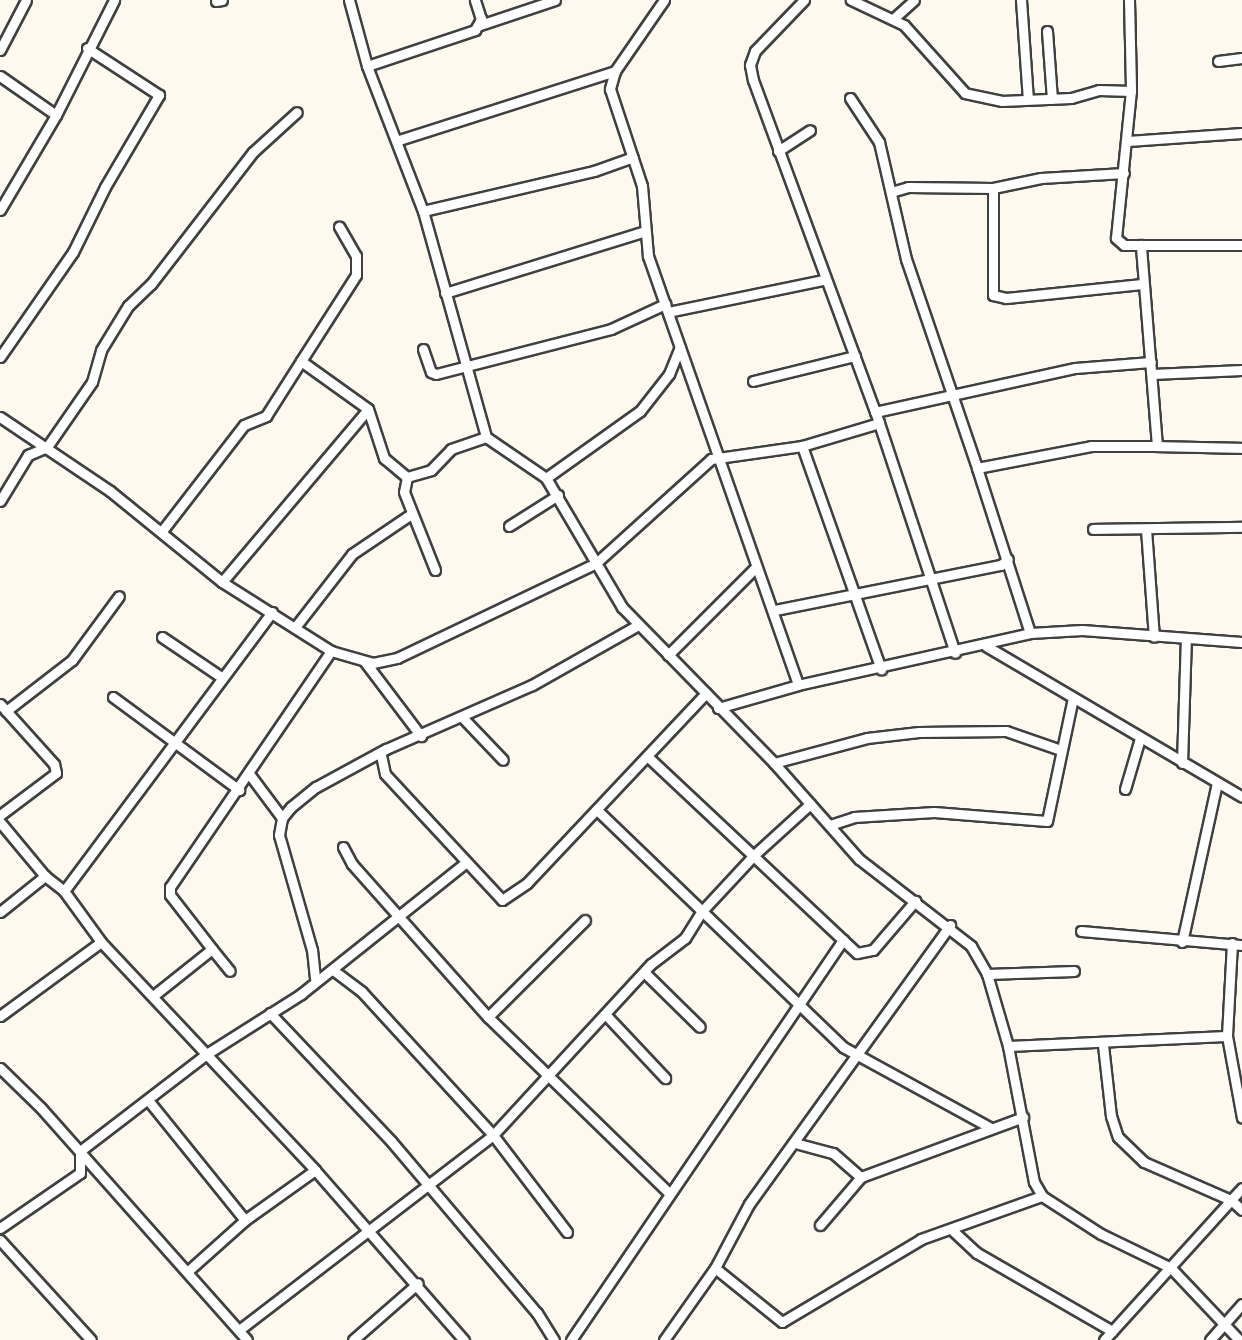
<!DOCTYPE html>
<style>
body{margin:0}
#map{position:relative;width:1242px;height:1340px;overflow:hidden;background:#fdf9ef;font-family:Bitter,serif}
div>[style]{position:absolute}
.roads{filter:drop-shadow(2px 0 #404040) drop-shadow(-2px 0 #404040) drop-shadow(0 2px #404040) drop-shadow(0 -2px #404040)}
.minor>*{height:9px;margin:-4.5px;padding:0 4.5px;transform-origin:4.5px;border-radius:4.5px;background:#fff}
span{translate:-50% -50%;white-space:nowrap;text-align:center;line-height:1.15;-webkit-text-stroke:6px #fff;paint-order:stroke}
</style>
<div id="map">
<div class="roads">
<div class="minor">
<div style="left:349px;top:0;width:68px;rotate:74.7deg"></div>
<div style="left:367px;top:66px;width:155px;rotate:68.9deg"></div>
<div style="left:423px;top:211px;width:235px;rotate:74.4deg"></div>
<div style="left:486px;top:437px;width:73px;rotate:34.3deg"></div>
<div style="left:546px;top:478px;width:150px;rotate:59.5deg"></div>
<div style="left:622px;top:607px;width:218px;rotate:45.7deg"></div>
<div style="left:774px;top:763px;width:128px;rotate:48.5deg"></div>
<div style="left:859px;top:859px;width:142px;rotate:37.8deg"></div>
<div style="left:971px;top:946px;width:32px;rotate:60deg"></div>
<div style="left:987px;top:974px;width:75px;rotate:73.7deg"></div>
<div style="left:1008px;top:1046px;width:138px;rotate:79.2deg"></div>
<div style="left:1034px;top:1182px;width:16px;rotate:60deg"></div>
<div style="left:1042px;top:1196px;width:70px;rotate:32.8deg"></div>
<div style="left:1101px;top:1234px;width:78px;rotate:25.9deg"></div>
<div style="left:1171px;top:1268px;width:99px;rotate:46.6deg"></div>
<div style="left:664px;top:0;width:86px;rotate:124.6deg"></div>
<div style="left:615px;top:71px;width:19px;rotate:106deg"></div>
<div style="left:610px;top:89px;width:102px;rotate:71.7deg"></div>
<div style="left:642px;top:186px;width:70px;rotate:85.1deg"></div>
<div style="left:648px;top:256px;width:454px;rotate:70.7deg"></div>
<div style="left:804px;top:0;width:71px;rotate:133.9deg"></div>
<div style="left:755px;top:51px;width:15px;rotate:110deg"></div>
<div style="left:750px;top:65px;width:15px;rotate:79deg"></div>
<div style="left:753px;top:80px;width:365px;rotate:69.8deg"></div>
<div style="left:879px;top:423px;width:242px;rotate:71.7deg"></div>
<div style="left:1021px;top:0;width:99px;rotate:86deg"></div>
<div style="left:1129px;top:0;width:91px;rotate:88.7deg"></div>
<div style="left:216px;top:1px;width:6px;rotate:-9deg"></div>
<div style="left:893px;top:19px;width:28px;rotate:-42deg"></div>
<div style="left:480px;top:25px;width:79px;rotate:-18.4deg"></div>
<div style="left:1047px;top:31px;width:68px;rotate:85.8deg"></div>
<div style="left:0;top:50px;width:56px;rotate:-62.5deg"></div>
<div style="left:1218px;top:61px;width:24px;rotate:-7deg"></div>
<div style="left:367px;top:66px;width:114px;rotate:-18.4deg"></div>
<div style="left:475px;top:30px;width:13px;rotate:-61deg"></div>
<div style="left:481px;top:19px;width:20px;rotate:-108deg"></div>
<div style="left:0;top:76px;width:68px;rotate:34.9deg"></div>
<div style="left:850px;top:98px;width:53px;rotate:56.6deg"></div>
<div style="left:879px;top:142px;width:120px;rotate:77deg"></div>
<div style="left:906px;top:259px;width:221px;rotate:71.2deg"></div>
<div style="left:399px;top:140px;width:227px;rotate:-17.7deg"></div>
<div style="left:1128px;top:141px;width:114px;rotate:-4deg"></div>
<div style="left:778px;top:151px;width:38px;rotate:-33deg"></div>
<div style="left:993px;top:188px;width:107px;rotate:90deg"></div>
<div style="left:993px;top:295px;width:13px;rotate:13deg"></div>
<div style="left:1006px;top:298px;width:137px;rotate:-5.9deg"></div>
<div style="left:891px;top:192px;width:18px;rotate:-16deg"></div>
<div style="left:908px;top:187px;width:85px;rotate:0.7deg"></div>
<div style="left:993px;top:188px;width:49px;rotate:-11.8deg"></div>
<div style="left:1041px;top:178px;width:83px;rotate:-3.4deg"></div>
<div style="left:0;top:210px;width:110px;rotate:-59.5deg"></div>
<div style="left:56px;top:115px;width:129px;rotate:-63.2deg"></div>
<div style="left:423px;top:211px;width:176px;rotate:-13.2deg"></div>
<div style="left:594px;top:171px;width:41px;rotate:-19.7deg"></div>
<div style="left:1141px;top:245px;width:101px"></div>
<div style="left:445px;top:293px;width:206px;rotate:-17.2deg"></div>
<div style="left:668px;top:312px;width:158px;rotate:-11.7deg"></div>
<div style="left:423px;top:349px;width:24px;rotate:71deg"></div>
<div style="left:431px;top:372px;width:5px;rotate:22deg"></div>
<div style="left:436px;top:374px;width:181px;rotate:-14.4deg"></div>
<div style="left:611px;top:329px;width:60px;rotate:-24.8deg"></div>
<div style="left:0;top:357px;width:128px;rotate:-55.2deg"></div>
<div style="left:73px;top:252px;width:72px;rotate:-63.8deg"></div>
<div style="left:105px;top:187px;width:107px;rotate:-59.6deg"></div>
<div style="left:159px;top:95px;width:86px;rotate:-146.9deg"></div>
<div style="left:301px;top:361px;width:102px;rotate:-57.4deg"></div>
<div style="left:356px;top:275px;width:19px;rotate:-90deg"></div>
<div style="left:356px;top:256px;width:34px;rotate:-120deg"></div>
<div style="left:1152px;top:374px;width:90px;rotate:-2.5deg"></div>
<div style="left:753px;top:381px;width:105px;rotate:-13.8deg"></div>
<div style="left:875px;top:412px;width:205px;rotate:-12.4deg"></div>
<div style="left:1075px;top:368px;width:76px;rotate:-4.5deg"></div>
<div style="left:0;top:417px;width:133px;rotate:33.9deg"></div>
<div style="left:110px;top:491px;width:144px;rotate:39.1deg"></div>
<div style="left:222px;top:582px;width:129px;rotate:32.3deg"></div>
<div style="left:331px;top:651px;width:44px;rotate:15.9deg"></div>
<div style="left:373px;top:663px;width:25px;rotate:-12deg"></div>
<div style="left:397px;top:658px;width:221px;rotate:-25.5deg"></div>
<div style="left:596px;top:563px;width:155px;rotate:-42.1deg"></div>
<div style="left:711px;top:459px;width:92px;rotate:-8.1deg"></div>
<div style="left:802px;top:446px;width:80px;rotate:-16.6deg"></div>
<div style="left:802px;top:446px;width:237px;rotate:70.5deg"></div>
<div style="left:1157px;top:446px;width:85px;rotate:1.3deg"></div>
<div style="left:407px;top:477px;width:15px;rotate:101deg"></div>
<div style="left:404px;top:492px;width:84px;rotate:68.3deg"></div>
<div style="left:546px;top:478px;width:115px;rotate:-35.5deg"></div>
<div style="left:640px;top:411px;width:47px;rotate:-51.9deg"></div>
<div style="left:669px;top:374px;width:29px;rotate:-68deg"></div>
<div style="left:0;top:501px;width:54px;rotate:-58.7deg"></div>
<div style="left:28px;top:455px;width:21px;rotate:-23deg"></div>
<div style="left:47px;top:447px;width:79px;rotate:-55.3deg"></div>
<div style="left:92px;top:382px;width:33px;rotate:-74deg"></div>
<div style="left:101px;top:350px;width:52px;rotate:-58.5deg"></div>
<div style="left:128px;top:306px;width:32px;rotate:-44deg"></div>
<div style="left:151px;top:284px;width:167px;rotate:-52.3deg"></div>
<div style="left:253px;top:152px;width:59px;rotate:-42.3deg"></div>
<div style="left:509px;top:526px;width:58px;rotate:-32.3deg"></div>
<div style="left:1093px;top:529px;width:149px;rotate:-0.8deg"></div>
<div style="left:1146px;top:529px;width:108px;rotate:85.8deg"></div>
<div style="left:162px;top:531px;width:134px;rotate:-52.3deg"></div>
<div style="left:244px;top:425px;width:24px;rotate:-22deg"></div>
<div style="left:266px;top:416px;width:65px;rotate:-57.5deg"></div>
<div style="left:301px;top:361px;width:82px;rotate:35.6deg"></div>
<div style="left:368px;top:409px;width:52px;rotate:71.9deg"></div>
<div style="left:384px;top:458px;width:30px;rotate:40deg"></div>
<div style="left:407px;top:477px;width:25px;rotate:-16deg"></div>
<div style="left:431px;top:470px;width:29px;rotate:-46deg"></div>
<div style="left:451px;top:449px;width:37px;rotate:-19deg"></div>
<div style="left:222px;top:582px;width:226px;rotate:-49.8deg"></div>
<div style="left:775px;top:610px;width:230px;rotate:-11.3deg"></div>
<div style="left:1001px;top:565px;width:9px;rotate:-41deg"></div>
<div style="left:296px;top:626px;width:91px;rotate:-52.1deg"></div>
<div style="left:352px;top:554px;width:71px;rotate:-34.1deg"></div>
<div style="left:1030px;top:633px;width:52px;rotate:-3.3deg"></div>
<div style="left:1082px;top:630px;width:160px;rotate:4.3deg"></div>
<div style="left:162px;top:637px;width:71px;rotate:34.1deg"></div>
<div style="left:986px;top:646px;width:297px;rotate:30.5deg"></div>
<div style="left:668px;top:655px;width:123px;rotate:-45deg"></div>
<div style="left:365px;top:662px;width:93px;rotate:52.9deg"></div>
<div style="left:113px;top:697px;width:157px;rotate:36.4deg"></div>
<div style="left:0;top:704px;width:81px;rotate:48deg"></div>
<div style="left:54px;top:764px;width:9px;rotate:77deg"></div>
<div style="left:56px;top:773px;width:70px;rotate:143.1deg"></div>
<div style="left:718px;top:708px;width:83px;rotate:-16deg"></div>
<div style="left:798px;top:685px;width:238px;rotate:-12.6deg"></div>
<div style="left:1030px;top:633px;width:173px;rotate:-107.8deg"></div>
<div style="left:977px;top:468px;width:116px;rotate:-10.9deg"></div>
<div style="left:1091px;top:446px;width:66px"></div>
<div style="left:1157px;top:446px;width:202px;rotate:-94.6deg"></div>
<div style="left:1141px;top:245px;width:17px;rotate:180deg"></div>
<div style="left:1124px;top:245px;width:11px;rotate:-139deg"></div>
<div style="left:1116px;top:238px;width:148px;rotate:-84.2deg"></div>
<div style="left:1131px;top:91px;width:32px;rotate:-178deg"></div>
<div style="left:1099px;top:90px;width:29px;rotate:164deg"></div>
<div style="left:1071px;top:98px;width:69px;rotate:177.5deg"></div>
<div style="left:1002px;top:101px;width:38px;rotate:-168deg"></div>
<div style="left:965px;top:93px;width:91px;rotate:-131.9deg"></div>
<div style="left:904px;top:25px;width:59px;rotate:-154.7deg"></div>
<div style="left:6px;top:711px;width:83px;rotate:-37.7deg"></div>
<div style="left:72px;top:660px;width:79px;rotate:-53.7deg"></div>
<div style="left:462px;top:717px;width:59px;rotate:46.4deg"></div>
<div style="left:381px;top:755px;width:19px;rotate:78deg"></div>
<div style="left:385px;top:774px;width:172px;rotate:47.1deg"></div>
<div style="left:502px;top:900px;width:30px;rotate:-34deg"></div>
<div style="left:527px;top:883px;width:261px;rotate:-46.7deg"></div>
<div style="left:647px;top:756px;width:288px;rotate:43.2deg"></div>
<div style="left:857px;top:953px;width:16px;rotate:-11deg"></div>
<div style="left:873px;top:950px;width:65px;rotate:-49.4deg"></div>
<div style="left:774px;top:763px;width:96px;rotate:-15deg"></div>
<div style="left:867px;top:738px;width:52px;rotate:-6.6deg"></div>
<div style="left:919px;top:732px;width:87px;rotate:-0.7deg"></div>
<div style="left:1006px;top:731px;width:58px;rotate:19.1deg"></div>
<div style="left:1182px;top:763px;width:124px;rotate:-88.2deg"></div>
<div style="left:250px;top:775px;width:54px;rotate:53.3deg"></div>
<div style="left:1125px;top:789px;width:53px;rotate:-73.6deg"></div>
<div style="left:597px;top:810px;width:342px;rotate:43.9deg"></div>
<div style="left:843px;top:1047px;width:169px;rotate:28.7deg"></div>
<div style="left:0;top:822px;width:70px;rotate:50.2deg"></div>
<div style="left:45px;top:876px;width:24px;rotate:38deg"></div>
<div style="left:64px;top:891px;width:63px;rotate:54deg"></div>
<div style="left:101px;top:942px;width:313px;rotate:46.8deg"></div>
<div style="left:315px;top:1170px;width:226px;rotate:48.8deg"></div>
<div style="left:830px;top:825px;width:25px;rotate:-18deg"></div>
<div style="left:854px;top:817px;width:80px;rotate:-3.6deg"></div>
<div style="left:934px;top:812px;width:113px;rotate:4.6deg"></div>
<div style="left:1047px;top:821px;width:126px;rotate:-78.1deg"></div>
<div style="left:343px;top:847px;width:19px;rotate:62deg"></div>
<div style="left:352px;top:864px;width:205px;rotate:48.4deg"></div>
<div style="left:488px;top:1017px;width:251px;rotate:44.2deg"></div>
<div style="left:64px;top:891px;width:348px;rotate:-53.3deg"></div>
<div style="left:0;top:912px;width:58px;rotate:-38.7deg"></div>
<div style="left:1081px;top:931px;width:162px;rotate:5deg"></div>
<div style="left:1182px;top:942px;width:163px;rotate:-77.6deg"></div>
<div style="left:1232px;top:943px;width:93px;rotate:93.1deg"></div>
<div style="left:1227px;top:1036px;width:83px;rotate:79.6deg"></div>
<div style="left:212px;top:949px;width:68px;rotate:-127.9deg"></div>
<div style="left:170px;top:895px;width:8px;rotate:-90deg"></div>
<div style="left:170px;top:887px;width:286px;rotate:-55.7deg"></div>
<div style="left:333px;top:970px;width:36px;rotate:37deg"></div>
<div style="left:362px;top:992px;width:194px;rotate:47.5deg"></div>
<div style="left:493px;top:1135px;width:122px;rotate:52.7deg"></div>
<div style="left:644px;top:972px;width:78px;rotate:44.5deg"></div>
<div style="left:987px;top:974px;width:87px;rotate:-2deg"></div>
<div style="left:315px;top:978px;width:28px;rotate:-96deg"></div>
<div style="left:312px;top:950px;width:120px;rotate:-106deg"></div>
<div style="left:279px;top:835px;width:17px;rotate:-80deg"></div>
<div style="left:282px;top:818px;width:14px;rotate:-51deg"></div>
<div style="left:291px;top:807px;width:32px;rotate:-39deg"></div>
<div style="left:316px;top:787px;width:80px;rotate:-28.5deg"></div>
<div style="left:386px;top:749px;width:159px;rotate:-23.7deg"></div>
<div style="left:532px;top:685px;width:122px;rotate:-29.5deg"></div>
<div style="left:153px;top:996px;width:75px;rotate:-38.5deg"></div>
<div style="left:212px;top:949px;width:28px;rotate:51deg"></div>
<div style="left:270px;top:1013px;width:176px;rotate:46.6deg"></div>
<div style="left:391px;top:1141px;width:226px;rotate:49.7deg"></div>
<div style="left:537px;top:1313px;width:32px;rotate:58deg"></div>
<div style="left:605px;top:1014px;width:88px;rotate:46.8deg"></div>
<div style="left:0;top:1016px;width:125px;rotate:-36.2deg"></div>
<div style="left:488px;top:1017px;width:137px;rotate:-45deg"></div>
<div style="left:1103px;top:1045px;width:71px;rotate:83.6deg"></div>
<div style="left:1111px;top:1116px;width:22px;rotate:72deg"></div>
<div style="left:1118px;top:1137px;width:36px;rotate:44deg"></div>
<div style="left:1144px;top:1162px;width:95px;rotate:23.6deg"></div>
<div style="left:1231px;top:1200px;width:189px;rotate:132.2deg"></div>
<div style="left:1008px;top:1046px;width:219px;rotate:-2.6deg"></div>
<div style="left:0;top:1068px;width:57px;rotate:44.3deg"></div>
<div style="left:41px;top:1108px;width:310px;rotate:48.4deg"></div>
<div style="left:148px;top:1100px;width:154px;rotate:51.1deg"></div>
<div style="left:795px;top:1143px;width:39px;rotate:15deg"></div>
<div style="left:833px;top:1153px;width:37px;rotate:41deg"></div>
<div style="left:1242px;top:1188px;width:16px;rotate:133deg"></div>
<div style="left:1231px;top:1200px;width:15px;rotate:42deg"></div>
<div style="left:820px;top:1225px;width:63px;rotate:-49.5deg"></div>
<div style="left:861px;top:1177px;width:173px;rotate:-20.3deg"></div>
<div style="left:0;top:1228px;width:97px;rotate:-34.5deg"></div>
<div style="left:80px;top:1173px;width:22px;rotate:-90deg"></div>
<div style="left:80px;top:1151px;width:158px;rotate:-37.5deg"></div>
<div style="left:205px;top:1055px;width:114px;rotate:-32.4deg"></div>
<div style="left:301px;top:994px;width:210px;rotate:-38.6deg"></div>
<div style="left:951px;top:1229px;width:35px;rotate:43deg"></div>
<div style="left:977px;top:1253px;width:156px;rotate:30deg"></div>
<div style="left:0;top:1240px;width:135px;rotate:47.7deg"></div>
<div style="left:715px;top:1268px;width:86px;rotate:38.9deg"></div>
<div style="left:782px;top:1322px;width:162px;rotate:-30.8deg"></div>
<div style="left:921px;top:1239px;width:128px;rotate:-19.6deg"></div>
<div style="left:188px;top:1271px;width:76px;rotate:-41.8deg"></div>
<div style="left:245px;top:1220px;width:86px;rotate:-35.5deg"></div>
<div style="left:239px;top:1330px;width:320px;rotate:-37.5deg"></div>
<div style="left:493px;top:1135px;width:233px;rotate:-47.3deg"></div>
<div style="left:651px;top:964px;width:43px;rotate:-37.4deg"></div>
<div style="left:685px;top:938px;width:32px;rotate:-58deg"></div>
<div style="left:702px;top:911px;width:76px;rotate:-47.1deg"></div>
<div style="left:754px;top:855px;width:76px;rotate:-42.3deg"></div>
<div style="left:353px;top:1340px;width:86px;rotate:-41.2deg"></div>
<div style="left:571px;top:1340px;width:484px;rotate:-55.8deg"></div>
<div style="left:664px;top:1340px;width:88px;rotate:-54.7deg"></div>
<div style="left:715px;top:1268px;width:72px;rotate:-62deg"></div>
<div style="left:749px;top:1204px;width:344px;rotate:-54.2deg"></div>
<div style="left:1210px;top:1340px;width:48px;rotate:-48.4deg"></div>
</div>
</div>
</div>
